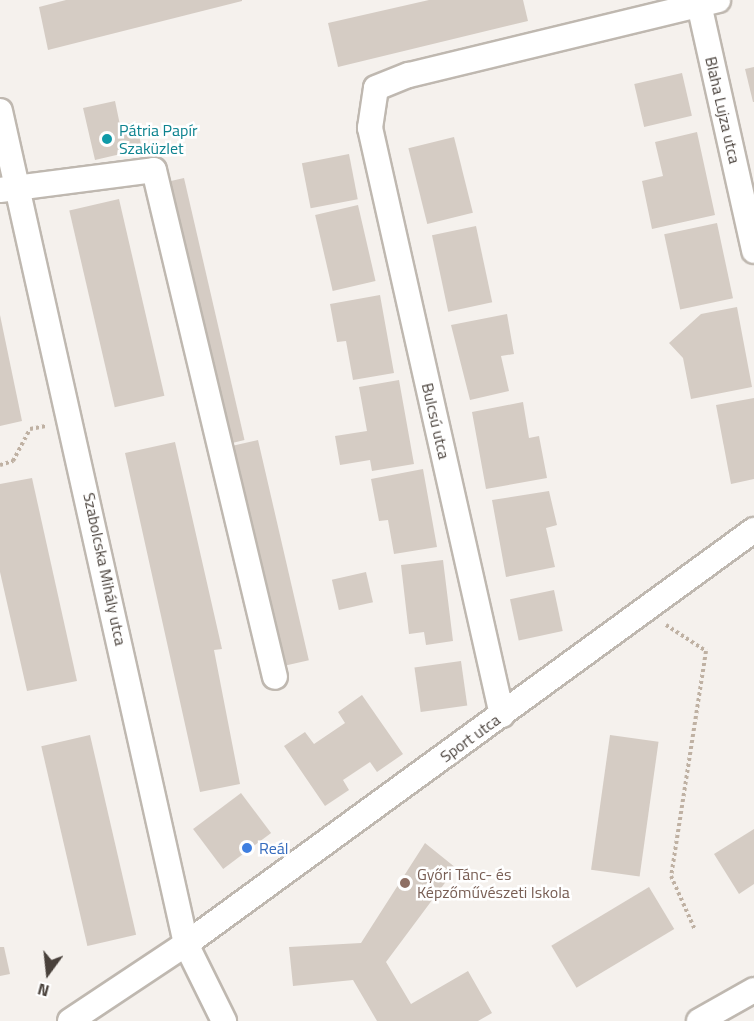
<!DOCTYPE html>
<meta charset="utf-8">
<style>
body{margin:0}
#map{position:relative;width:754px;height:1021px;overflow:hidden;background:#f5f1ed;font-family:"Titillium Web",sans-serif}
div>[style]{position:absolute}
.building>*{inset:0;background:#d5ccc4;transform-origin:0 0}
.path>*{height:4px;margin-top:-2px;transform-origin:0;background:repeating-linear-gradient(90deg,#bfb1a3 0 3px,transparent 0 6px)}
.roads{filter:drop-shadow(2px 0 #bfb8b0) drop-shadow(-2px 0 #bfb8b0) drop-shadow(0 2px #bfb8b0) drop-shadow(0 -2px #bfb8b0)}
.minor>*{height:24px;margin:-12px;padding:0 12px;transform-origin:12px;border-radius:12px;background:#fff}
.dots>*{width:16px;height:16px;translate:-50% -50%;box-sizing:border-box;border:3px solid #fff;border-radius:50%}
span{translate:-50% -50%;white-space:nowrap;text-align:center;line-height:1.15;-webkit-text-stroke:5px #fff;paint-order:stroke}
.street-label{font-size:16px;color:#49413b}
.culture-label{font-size:16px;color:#0d838f}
.left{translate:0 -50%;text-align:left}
.shop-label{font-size:16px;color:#366cbe}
.education-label{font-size:16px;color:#785e54}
.north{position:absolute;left:18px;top:943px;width:60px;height:60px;-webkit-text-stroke:4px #fff;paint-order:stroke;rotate:195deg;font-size:16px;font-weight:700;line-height:24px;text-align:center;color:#49413b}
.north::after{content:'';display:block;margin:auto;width:21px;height:27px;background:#49413b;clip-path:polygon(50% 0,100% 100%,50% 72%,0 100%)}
</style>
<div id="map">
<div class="building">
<div style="clip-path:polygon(66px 0,242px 0,242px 1px,48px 50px,39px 7px)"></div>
<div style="clip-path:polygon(429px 0,523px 0,528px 21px,338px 67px,328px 23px)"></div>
<div style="clip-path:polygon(754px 67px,754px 102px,753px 102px,745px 69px)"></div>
<div style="left:682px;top:73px;width:44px;height:49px;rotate:77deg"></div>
<div style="clip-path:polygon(115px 101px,120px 125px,136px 122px,142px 149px,95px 160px,83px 108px)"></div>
<div style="clip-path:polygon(697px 132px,715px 215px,652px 229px,642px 181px,663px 176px,655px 142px)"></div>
<div style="left:454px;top:137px;width:78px;height:47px;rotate:76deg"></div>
<div style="left:349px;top:154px;width:46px;height:48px;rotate:79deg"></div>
<div style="left:184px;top:178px;width:269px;height:19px;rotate:77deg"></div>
<div style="left:119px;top:199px;width:202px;height:51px;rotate:77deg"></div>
<div style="left:358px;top:205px;width:78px;height:44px;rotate:77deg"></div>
<div style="left:717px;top:223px;width:77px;height:54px;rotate:78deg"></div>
<div style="left:476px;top:226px;width:78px;height:45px;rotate:78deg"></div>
<div style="clip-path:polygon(380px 295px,394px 373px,353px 380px,346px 341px,337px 342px,330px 304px)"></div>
<div style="clip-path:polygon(737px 307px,752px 387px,691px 399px,683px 358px,669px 343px,701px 314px)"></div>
<div style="clip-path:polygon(507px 314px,514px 354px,501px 356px,509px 391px,470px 400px,451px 325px)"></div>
<div style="clip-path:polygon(0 315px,22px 421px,0 426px)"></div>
<div style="clip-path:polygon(399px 380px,414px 464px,372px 471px,370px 460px,340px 465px,335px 436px,367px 431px,359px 387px)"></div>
<div style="clip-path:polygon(754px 398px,754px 479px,731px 484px,716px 405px)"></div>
<div style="clip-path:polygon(523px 402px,529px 438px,539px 436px,547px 478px,486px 489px,472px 412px)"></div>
<div style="left:258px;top:440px;width:226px;height:26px;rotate:77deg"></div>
<div style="clip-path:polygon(175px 442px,222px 649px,214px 650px,240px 784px,200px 792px,125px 453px)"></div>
<div style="clip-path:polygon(423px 469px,437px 547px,394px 554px,388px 520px,379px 521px,371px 479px)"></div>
<div style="clip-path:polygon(32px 478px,77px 681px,27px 691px,0 572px,0 484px)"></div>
<div style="clip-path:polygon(549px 491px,557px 525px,546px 528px,555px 567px,506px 577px,492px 500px)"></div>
<div style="clip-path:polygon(443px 560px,453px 641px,426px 645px,424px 632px,409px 634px,401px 565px)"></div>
<div style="left:366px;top:572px;width:31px;height:35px;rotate:77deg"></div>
<div style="left:554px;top:590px;width:42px;height:45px;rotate:78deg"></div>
<div style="left:461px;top:661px;width:45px;height:47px;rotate:82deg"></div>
<div style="clip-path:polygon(362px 695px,403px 754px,377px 772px,370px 762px,343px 780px,349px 790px,325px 806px,284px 746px,305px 732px,314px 744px,345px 723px,338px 712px)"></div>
<div style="left:90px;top:735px;width:205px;height:50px;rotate:77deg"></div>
<div style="left:610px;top:735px;width:49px;height:136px;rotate:8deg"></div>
<div style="left:241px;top:793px;width:50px;height:60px;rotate:53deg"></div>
<div style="clip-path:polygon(754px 829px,754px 884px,739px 894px,714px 854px)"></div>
<div style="clip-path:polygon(425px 843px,456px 868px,386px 962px,411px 1004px,468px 971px,492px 1013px,478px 1021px,377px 1021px,353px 980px,293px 986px,289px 947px,361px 943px)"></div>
<div style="left:649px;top:887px;width:49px;height:114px;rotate:59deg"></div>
<div style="clip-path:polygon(0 947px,4px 947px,10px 974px,0 976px)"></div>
</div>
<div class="path">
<div style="left:0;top:465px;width:14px;rotate:-17deg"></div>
<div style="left:13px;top:461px;width:36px;rotate:-62deg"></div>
<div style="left:30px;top:429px;width:16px;rotate:-11deg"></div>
<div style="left:666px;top:625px;width:48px;rotate:33deg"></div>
<div style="left:706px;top:651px;width:228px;rotate:98.8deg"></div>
<div style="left:671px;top:876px;width:59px;rotate:66deg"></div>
</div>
<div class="roads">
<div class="minor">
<div style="left:699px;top:4px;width:253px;rotate:77.4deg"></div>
<div style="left:0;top:111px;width:854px;rotate:77.41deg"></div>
<div style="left:186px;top:944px;width:86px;rotate:63.7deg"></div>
<div style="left:0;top:190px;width:155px;rotate:-7.4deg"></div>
<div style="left:154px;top:170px;width:521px;rotate:76.58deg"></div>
<div style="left:502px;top:715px;width:602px;rotate:-102.67deg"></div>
<div style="left:370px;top:128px;width:40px;rotate:-81.5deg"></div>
<div style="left:376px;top:88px;width:35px;rotate:-22deg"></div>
<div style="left:409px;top:75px;width:318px;rotate:-13.6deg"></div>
<div style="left:70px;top:1021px;width:139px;rotate:-33.6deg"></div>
<div style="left:186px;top:944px;width:703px;rotate:-36.09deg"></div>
<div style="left:699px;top:1021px;width:63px;rotate:-29.4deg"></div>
</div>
</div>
<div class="dots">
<div style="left:107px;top:139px;background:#0f9aa8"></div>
<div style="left:247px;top:848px;background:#3f7fe0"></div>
<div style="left:405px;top:883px;background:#8d6e63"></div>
</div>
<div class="street-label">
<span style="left:723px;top:110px;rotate:77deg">Blaha Lujza utca</span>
<span style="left:436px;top:421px;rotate:77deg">Bulcsú utca</span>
<span style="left:105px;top:569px;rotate:78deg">Szabolcska Mihály utca</span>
<span style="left:470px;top:738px;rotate:-36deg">Sport utca</span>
</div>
<div class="culture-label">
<span class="left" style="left:119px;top:139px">Pátria Papír<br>Szaküzlet</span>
</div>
<div class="shop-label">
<span class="left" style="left:259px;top:848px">Reál</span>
</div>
<div class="education-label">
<span class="left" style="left:417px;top:883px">Győri Tánc- és<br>Képzőművészeti Iskola</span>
</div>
<div class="north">N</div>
</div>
